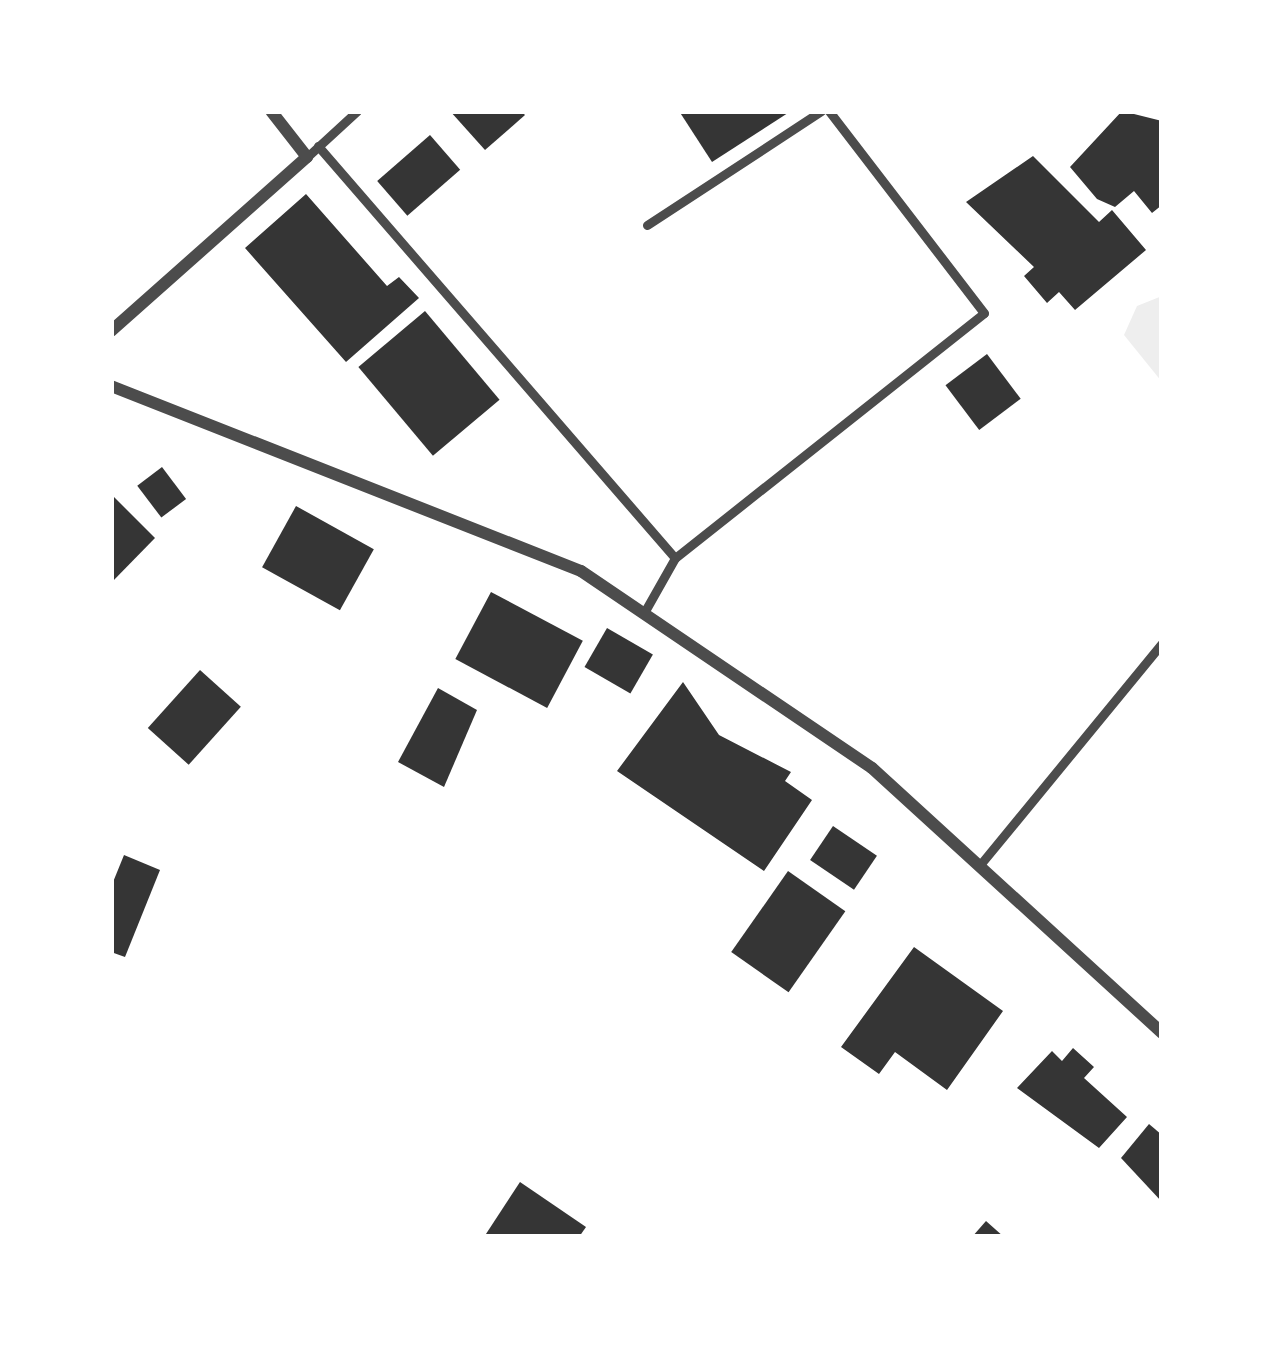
<!DOCTYPE html>
<style>
body{margin:0}
#map{position:relative;width:1273px;height:1348px;overflow:hidden;background:#fff;font-family:"Varela Round",sans-serif}
div>[style]{position:absolute}
.green>*{inset:0;background:#eee}
.building>*{inset:0;background:#353535;transform-origin:0 0}
.service>*{height:9px;margin:-4.5px;padding:0 4.5px;transform-origin:4.5px;border-radius:4.5px;background:#4c4c4c}
.minor>*{height:12px;margin:-6px;padding:0 6px;transform-origin:6px;border-radius:6px;background:#4c4c4c}
span{translate:-50% -50%;white-space:nowrap;text-align:center;line-height:1.15;-webkit-text-stroke:10px #fff;paint-order:stroke}
.frame{position:absolute;inset:0;border:114px solid #fff;pointer-events:none}
</style>
<div id="map">
<div class="green">
<div style="clip-path:polygon(1162px 296px,1162px 382px,1124px 335px,1137px 306px)"></div>
</div>
<div class="building">
<div style="clip-path:polygon(450px 111px,521px 111px,525px 115px,485px 150px)"></div>
<div style="clip-path:polygon(679px 111px,791px 111px,712px 162px)"></div>
<div style="clip-path:polygon(1122px 111px,1162px 121px,1162px 205px,1152px 213px,1134px 191px,1115px 207px,1097px 199px,1070px 167px)"></div>
<div style="left:430px;top:135px;width:46px;height:70px;rotate:49deg"></div>
<div style="clip-path:polygon(1033px 156px,1099px 222px,1112px 210px,1146px 250px,1075px 310px,1059px 292px,1047px 303px,1024px 276px,1034px 267px,966px 202px)"></div>
<div style="clip-path:polygon(306px 194px,387px 286px,399px 277px,419px 298px,346px 362px,245px 248px)"></div>
<div style="left:425px;top:311px;width:116px;height:87px;rotate:50deg"></div>
<div style="left:987px;top:354px;width:56px;height:52px;rotate:53deg"></div>
<div style="left:162px;top:467px;width:40px;height:31px;rotate:53deg"></div>
<div style="clip-path:polygon(111px 494px,155px 538px,111px 583px)"></div>
<div style="left:296px;top:506px;width:89px;height:70px;rotate:29deg"></div>
<div style="left:491px;top:592px;width:104px;height:76px;rotate:28deg"></div>
<div style="left:607px;top:628px;width:53px;height:45px;rotate:30deg"></div>
<div style="left:200px;top:670px;width:55px;height:78px;rotate:42deg"></div>
<div style="clip-path:polygon(683px 682px,719px 735px,791px 772px,785px 781px,812px 800px,764px 871px,617px 771px)"></div>
<div style="clip-path:polygon(438px 688px,477px 710px,444px 787px,398px 762px)"></div>
<div style="left:833px;top:826px;width:53px;height:41px;rotate:34deg"></div>
<div style="clip-path:polygon(124px 855px,160px 870px,125px 957px,111px 952px,111px 887px)"></div>
<div style="left:788px;top:871px;width:70px;height:99px;rotate:35deg"></div>
<div style="clip-path:polygon(914px 947px,1003px 1011px,947px 1090px,895px 1052px,879px 1074px,841px 1047px)"></div>
<div style="clip-path:polygon(1073px 1048px,1094px 1067px,1084px 1078px,1127px 1117px,1099px 1148px,1017px 1088px,1052px 1051px,1062px 1061px)"></div>
<div style="clip-path:polygon(1149px 1124px,1162px 1135px,1162px 1202px,1121px 1158px)"></div>
<div style="clip-path:polygon(520px 1182px,586px 1227px,579px 1237px,484px 1237px)"></div>
<div style="clip-path:polygon(986px 1221px,1004px 1237px,972px 1237px)"></div>
</div>
<div class="service">
<div style="left:318px;top:146px;width:545px;rotate:49.09deg"></div>
<div style="left:307px;top:157px;width:68px;rotate:-42.6deg"></div>
<div style="left:647px;top:225px;width:208px;rotate:-33.2deg"></div>
<div style="left:645px;top:611px;width:61px;rotate:-60.5deg"></div>
<div style="left:675px;top:558px;width:394px;rotate:-38.4deg"></div>
<div style="left:984px;top:313px;width:255px;rotate:-127.5deg"></div>
<div style="left:979px;top:866px;width:288px;rotate:-50.6deg"></div>
</div>
<div class="minor">
<div style="left:111px;top:331px;width:262px;rotate:-41.6deg"></div>
<div style="left:307px;top:157px;width:58px;rotate:-128deg"></div>
<div style="left:111px;top:386px;width:505px;rotate:21.49deg"></div>
<div style="left:581px;top:571px;width:351px;rotate:34.1deg"></div>
<div style="left:872px;top:768px;width:393px;rotate:42.4deg"></div>
</div>
<div class="frame"></div>
</div>
